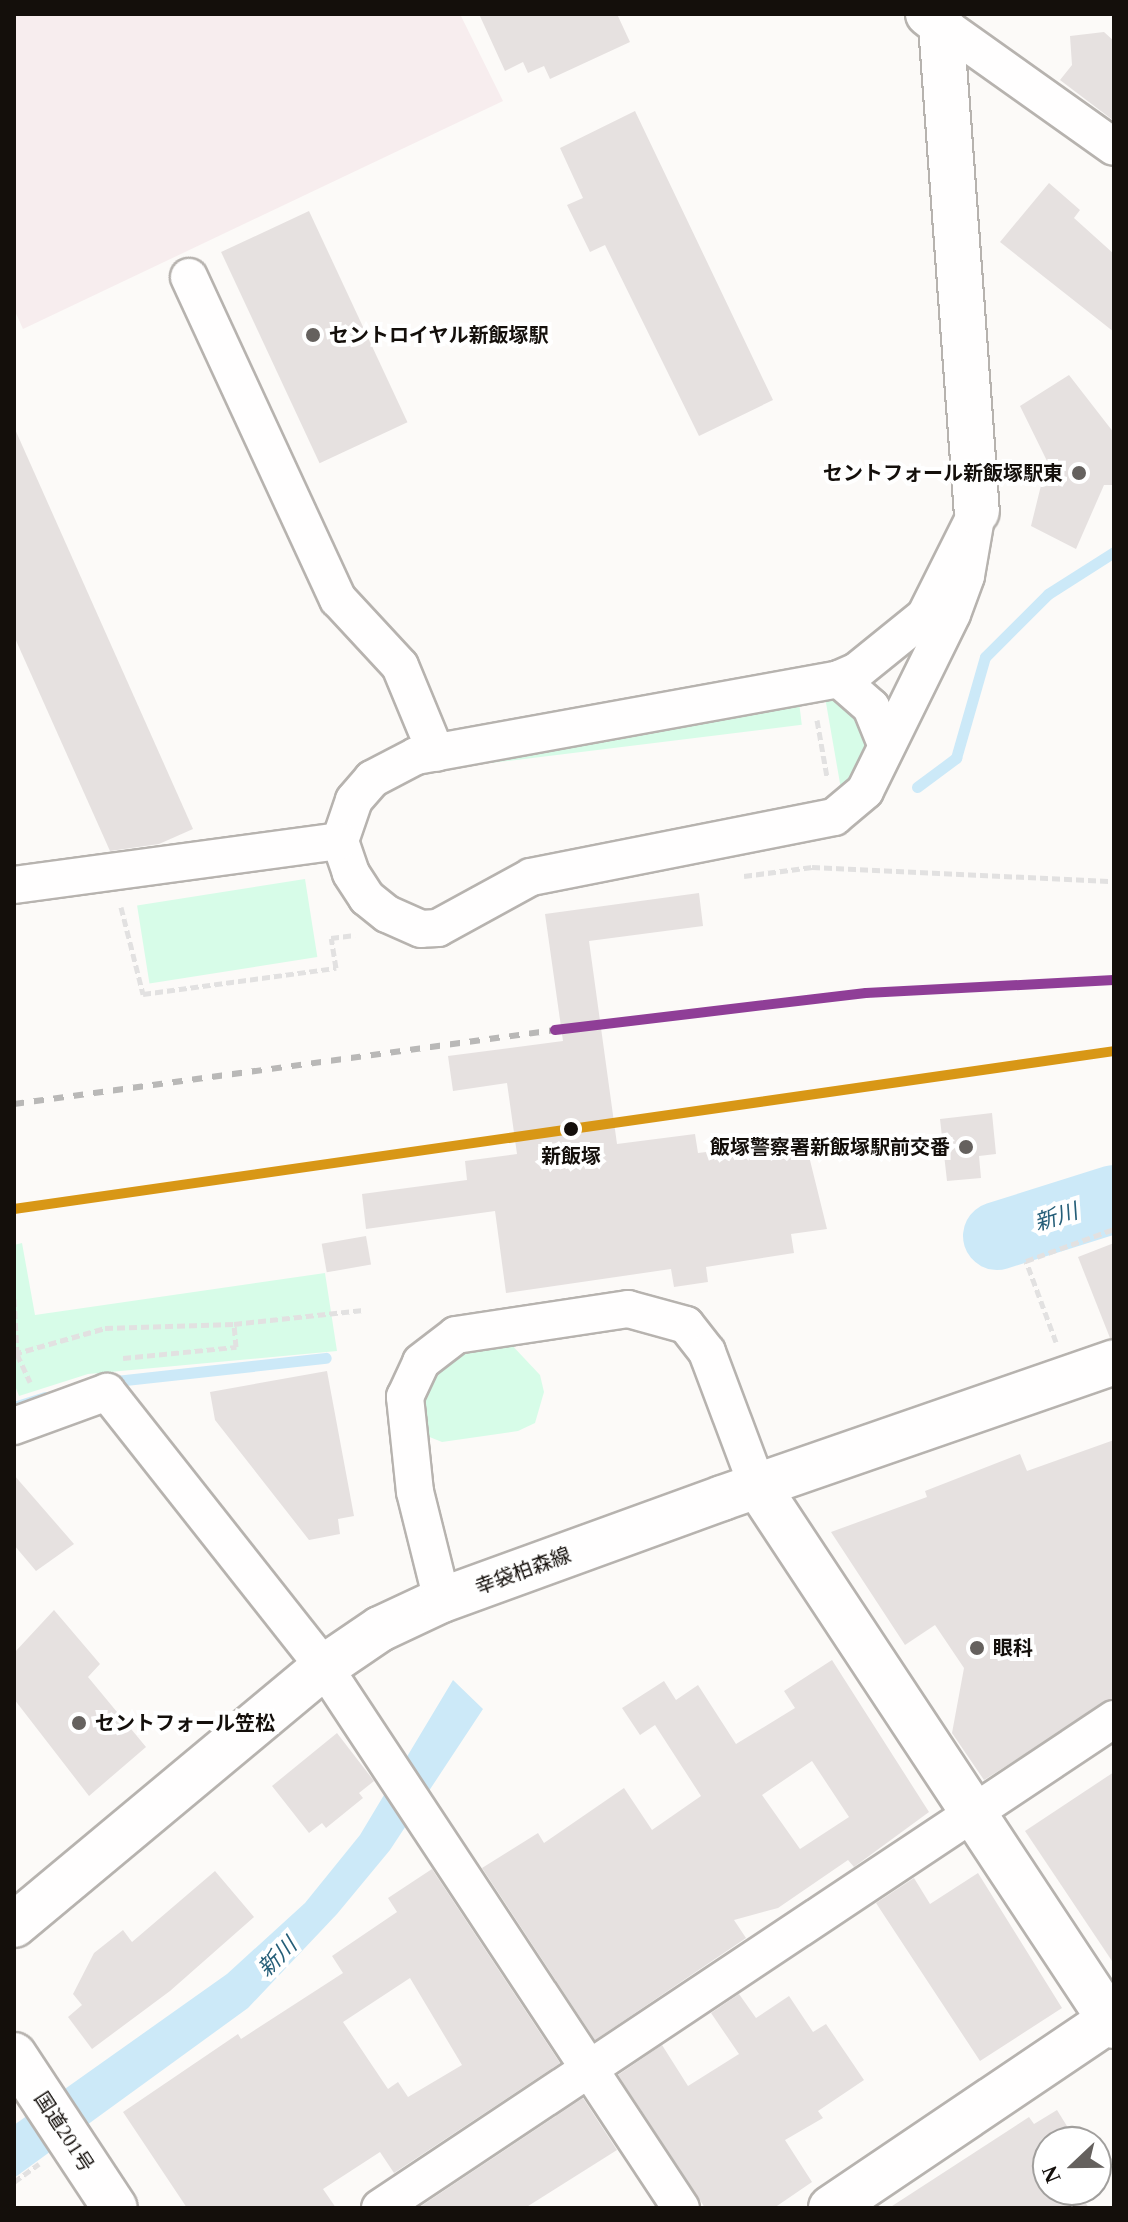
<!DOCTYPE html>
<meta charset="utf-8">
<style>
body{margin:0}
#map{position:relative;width:1128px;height:2222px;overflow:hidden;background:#fcfaf8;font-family:"Times New Roman","Noto Sans JP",serif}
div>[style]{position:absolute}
.commercial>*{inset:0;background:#f7edee}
.green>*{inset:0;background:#d7fce8;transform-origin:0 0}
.water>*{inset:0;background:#cce9f8}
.stream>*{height:11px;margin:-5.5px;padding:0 5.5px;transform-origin:5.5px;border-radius:5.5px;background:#cce9f8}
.river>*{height:68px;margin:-34px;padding:0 34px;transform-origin:34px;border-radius:34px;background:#cce9f8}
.building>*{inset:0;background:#e6e1e0;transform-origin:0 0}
.path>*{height:5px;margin-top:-2.5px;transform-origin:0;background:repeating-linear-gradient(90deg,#e2e1e1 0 8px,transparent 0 12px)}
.roads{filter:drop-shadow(2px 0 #b7b3af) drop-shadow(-2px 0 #b7b3af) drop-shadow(0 2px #b7b3af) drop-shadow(0 -2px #b7b3af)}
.street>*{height:36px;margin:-18px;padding:0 18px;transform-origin:18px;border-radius:18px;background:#fffefe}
.secondary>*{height:44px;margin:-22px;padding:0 22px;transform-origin:22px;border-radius:22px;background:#fffefe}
.highway>*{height:44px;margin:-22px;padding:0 22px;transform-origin:22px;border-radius:22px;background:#fffefe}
.rail>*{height:6px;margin-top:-3px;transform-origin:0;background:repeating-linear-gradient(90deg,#b9b8b7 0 10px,transparent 0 20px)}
.rail-1>*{height:10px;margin:-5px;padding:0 5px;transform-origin:5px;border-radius:5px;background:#d89716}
.rail-2>*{height:10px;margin:-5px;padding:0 5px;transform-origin:5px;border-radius:5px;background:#8f3e97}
.dots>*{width:22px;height:22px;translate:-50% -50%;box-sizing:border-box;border:4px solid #fff;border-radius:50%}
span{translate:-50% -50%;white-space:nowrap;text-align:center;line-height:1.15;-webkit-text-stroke:8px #fff;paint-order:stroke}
.poi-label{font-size:20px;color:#140f0b;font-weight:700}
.left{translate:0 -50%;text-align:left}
.right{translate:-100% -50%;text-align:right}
.stop-label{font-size:20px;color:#140f0b;font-weight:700}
.street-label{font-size:20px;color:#140f0b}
.water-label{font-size:22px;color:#255e78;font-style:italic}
.frame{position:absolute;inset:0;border:16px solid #140f0b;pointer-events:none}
.north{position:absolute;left:1032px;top:2126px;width:80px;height:80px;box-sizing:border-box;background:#fff;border:2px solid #a19f9d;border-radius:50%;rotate:248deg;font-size:22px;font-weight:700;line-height:32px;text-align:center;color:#140f0b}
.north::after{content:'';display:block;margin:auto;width:28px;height:36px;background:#65615e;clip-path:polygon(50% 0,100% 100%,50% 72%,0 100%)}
</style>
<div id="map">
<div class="commercial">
<div style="clip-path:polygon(14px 14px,460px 14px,503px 101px,23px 329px,14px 309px)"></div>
</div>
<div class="green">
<div style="clip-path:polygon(825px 697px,853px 709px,870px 745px,841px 789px)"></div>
<div style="left:799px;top:702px;width:23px;height:314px;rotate:83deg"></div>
<div style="left:305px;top:879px;width:79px;height:170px;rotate:81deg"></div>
<div style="clip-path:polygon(22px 1243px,35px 1315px,325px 1273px,337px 1351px,88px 1374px,19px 1396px,14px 1383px,14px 1245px)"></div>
<div style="clip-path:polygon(508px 1341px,540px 1375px,544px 1392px,535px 1423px,518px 1431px,442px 1442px,427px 1436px,422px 1393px,439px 1368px,461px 1349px)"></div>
</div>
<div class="water">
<div style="clip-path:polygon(1114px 1176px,1114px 1212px,1011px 1251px,999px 1217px)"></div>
<div style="clip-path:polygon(453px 1680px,483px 1709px,390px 1850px,337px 1914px,248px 2008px,14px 2178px,14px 2125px,227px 1974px,305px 1903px,360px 1835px)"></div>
</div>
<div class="stream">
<div style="left:917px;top:787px;width:49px;rotate:-36.6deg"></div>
<div style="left:956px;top:758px;width:105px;rotate:-74deg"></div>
<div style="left:985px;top:657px;width:89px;rotate:-45deg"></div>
<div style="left:1048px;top:594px;width:78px;rotate:-32.5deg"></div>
<div style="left:107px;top:1382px;width:220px;rotate:-6.3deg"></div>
<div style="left:14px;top:1407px;width:32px;rotate:-18deg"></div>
</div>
<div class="river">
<div style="left:997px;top:1236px;width:123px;rotate:-17.5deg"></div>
</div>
<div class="building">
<div style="clip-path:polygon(479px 14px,617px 14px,630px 42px,550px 79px,544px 66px,528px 73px,523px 62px,505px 71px)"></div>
<div style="clip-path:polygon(1104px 32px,1114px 41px,1114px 121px,1060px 80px,1072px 65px,1070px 36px)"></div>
<div style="clip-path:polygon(635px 111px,773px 400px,699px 436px,605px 245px,590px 252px,567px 205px,583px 198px,560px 148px)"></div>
<div style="clip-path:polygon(1049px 183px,1080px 210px,1074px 218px,1114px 254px,1114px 332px,1000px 242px)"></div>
<div style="left:309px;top:211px;width:233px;height:97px;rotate:65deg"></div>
<div style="clip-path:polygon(1069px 375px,1114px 433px,1114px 485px,1104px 485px,1076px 549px,1031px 526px,1047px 461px,1020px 406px)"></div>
<div style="clip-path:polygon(14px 427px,193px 829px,159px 844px,110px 851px,14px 636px)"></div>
<div style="clip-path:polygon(699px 893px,703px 926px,589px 941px,617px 1144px,695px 1134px,698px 1153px,805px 1140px,827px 1229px,791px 1234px,794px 1253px,706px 1267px,708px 1282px,674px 1287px,671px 1269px,506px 1293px,495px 1211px,366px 1229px,362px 1194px,467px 1180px,465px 1161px,517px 1154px,507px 1083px,453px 1091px,448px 1056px,563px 1041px,545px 914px)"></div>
<div style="clip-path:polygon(992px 1113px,996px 1154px,979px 1156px,981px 1178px,947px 1181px,940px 1119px)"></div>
<div style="left:366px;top:1236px;width:29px;height:45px;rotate:80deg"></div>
<div style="clip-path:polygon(1114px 1243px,1114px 1338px,1110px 1338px,1078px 1257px)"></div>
<div style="clip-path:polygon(327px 1371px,354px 1516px,338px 1519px,340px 1534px,309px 1540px,215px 1420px,210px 1392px)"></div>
<div style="clip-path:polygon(1114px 1440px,1114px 1698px,984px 1780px,952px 1733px,964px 1668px,935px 1625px,905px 1645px,831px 1532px,927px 1497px,925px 1491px,1020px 1454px,1027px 1471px)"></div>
<div style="clip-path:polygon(14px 1475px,74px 1544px,36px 1571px,14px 1545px)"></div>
<div style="clip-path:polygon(54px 1610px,100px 1664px,88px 1677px,146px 1747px,89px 1796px,14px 1699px,14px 1653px)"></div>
<div style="clip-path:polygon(evenodd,832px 1660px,929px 1812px,854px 1867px,848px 1860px,778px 1908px,734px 1920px,746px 1938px,595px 2040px,482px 1868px,538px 1833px,544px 1843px,624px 1788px,652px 1830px,701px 1796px,655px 1725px,640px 1735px,622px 1708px,664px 1681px,676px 1700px,698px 1685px,736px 1744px,795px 1708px,784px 1691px,832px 1660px,812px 1761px,849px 1817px,800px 1849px,762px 1795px,812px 1761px)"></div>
<div style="clip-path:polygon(337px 1733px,374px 1781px,359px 1793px,363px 1798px,326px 1828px,322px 1823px,309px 1833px,272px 1786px)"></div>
<div style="clip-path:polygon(1114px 1772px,1114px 1964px,1025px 1831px)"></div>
<div style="clip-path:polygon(evenodd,432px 1869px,560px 2063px,394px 2173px,380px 2152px,323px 2189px,336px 2208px,187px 2208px,123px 2112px,238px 2034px,241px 2039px,343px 1973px,332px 1956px,397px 1912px,388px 1898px,432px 1869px,410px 1978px,462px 2065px,408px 2097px,398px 2082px,388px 2089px,343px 2022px,410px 1978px)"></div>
<div style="clip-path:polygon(215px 1871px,254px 1917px,170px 1991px,92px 2049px,68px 2017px,82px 2005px,73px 1994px,94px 1953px,123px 1930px,132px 1942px)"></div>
<div style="clip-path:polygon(978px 1873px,1062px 2008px,980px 2061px,876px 1903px,914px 1878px,930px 1904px)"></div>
<div style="clip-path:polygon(739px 1994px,756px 2018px,789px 1996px,813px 2032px,826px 2024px,864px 2080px,818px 2111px,823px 2118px,785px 2140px,812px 2182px,774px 2208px,705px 2208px,618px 2075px,662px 2045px,688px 2086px,739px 2054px,711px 2013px)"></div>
<div style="clip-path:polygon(583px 2098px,617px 2150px,525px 2208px,418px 2208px)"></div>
<div style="clip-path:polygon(1057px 2110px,1075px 2139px,1048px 2142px,1048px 2190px,1077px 2190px,1089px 2208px,889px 2208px,1029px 2117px,1034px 2124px)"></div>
</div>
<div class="path">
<div style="left:817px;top:720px;width:58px;rotate:80deg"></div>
<div style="left:744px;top:876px;width:69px;rotate:-7.5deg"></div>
<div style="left:812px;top:867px;width:302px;rotate:2.7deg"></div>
<div style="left:121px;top:907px;width:90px;rotate:75.8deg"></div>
<div style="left:143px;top:994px;width:195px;rotate:-7.7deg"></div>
<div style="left:336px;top:968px;width:30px;rotate:-99deg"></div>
<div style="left:331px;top:938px;width:24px;rotate:-7deg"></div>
<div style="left:14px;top:1299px;width:55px;rotate:86.9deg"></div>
<div style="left:17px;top:1354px;width:31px;rotate:65deg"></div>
<div style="left:1056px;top:1342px;width:86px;rotate:-110.3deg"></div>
<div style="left:1026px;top:1261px;width:94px;rotate:-20deg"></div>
<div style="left:14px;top:1354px;width:95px;rotate:-15.9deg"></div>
<div style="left:105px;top:1328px;width:129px;rotate:-1.8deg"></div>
<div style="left:234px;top:1324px;width:130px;rotate:-6.2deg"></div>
<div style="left:123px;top:1358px;width:114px;rotate:-5.6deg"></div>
<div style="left:236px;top:1347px;width:23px;rotate:-95deg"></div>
<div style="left:14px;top:2182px;width:31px;rotate:-36deg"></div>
</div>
<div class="roads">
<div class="street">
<div style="left:941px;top:24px;width:212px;rotate:35.4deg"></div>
<div style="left:189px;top:277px;width:355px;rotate:65.2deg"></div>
<div style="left:338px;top:599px;width:91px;rotate:47.2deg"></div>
<div style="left:400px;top:666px;width:94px;rotate:67.5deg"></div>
<div style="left:977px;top:512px;width:65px;rotate:99.8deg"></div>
<div style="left:966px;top:576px;width:40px;rotate:110.2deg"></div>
<div style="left:952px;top:614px;width:197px;rotate:116.2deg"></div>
<div style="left:865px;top:791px;width:40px;rotate:140deg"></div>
<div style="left:834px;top:817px;width:309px;rotate:168.8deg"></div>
<div style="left:531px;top:877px;width:106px;rotate:151.3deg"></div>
<div style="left:438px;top:928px;width:17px;rotate:177deg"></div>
<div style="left:421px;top:929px;width:37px;rotate:-156deg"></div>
<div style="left:387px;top:914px;width:26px;rotate:-141deg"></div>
<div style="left:367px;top:898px;width:30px;rotate:-123deg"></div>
<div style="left:351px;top:873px;width:34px;rotate:-109deg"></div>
<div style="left:340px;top:841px;width:43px;rotate:-71.1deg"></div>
<div style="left:354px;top:800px;width:28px;rotate:-49deg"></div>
<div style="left:372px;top:779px;width:50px;rotate:-27.6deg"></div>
<div style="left:416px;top:756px;width:430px;rotate:-10.3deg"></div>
<div style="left:839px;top:679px;width:20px;rotate:-24deg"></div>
<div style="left:857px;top:671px;width:87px;rotate:-39deg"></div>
<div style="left:925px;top:616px;width:116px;rotate:-63.4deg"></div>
<div style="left:839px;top:679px;width:43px;rotate:41.2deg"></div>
<div style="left:871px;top:707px;width:40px;rotate:68deg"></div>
<div style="left:14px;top:885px;width:329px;rotate:-7.7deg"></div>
<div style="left:14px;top:1426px;width:99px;rotate:-20.1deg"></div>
<div style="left:107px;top:1392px;width:350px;rotate:51.7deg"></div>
<div style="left:324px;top:1667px;width:648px;rotate:56.58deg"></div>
<div style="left:442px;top:1600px;width:111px;rotate:-104deg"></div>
<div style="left:415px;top:1492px;width:96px;rotate:-96deg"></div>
<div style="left:405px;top:1397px;width:38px;rotate:-65deg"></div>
<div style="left:421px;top:1362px;width:44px;rotate:-37.6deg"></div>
<div style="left:456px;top:1335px;width:174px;rotate:-8.6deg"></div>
<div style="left:628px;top:1309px;width:60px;rotate:15.4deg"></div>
<div style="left:686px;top:1325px;width:34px;rotate:52deg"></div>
<div style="left:707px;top:1352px;width:142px;rotate:69.4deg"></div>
<div style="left:380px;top:2208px;width:882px;rotate:-33.67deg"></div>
</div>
<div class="secondary">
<div style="left:928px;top:14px;width:16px;rotate:38deg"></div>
<div style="left:941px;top:24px;width:489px;rotate:85.8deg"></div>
<div style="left:757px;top:1485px;width:648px;rotate:56.58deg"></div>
<div style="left:14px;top:1925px;width:403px;rotate:-39.8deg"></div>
<div style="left:324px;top:1667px;width:68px;rotate:-34.2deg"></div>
<div style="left:380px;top:1629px;width:68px;rotate:-25.1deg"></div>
<div style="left:442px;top:1600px;width:298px;rotate:-20deg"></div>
<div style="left:722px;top:1498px;width:415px;rotate:-19.1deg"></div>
<div style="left:831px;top:2208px;width:341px;rotate:-34deg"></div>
</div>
<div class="highway">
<div style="left:14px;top:2055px;width:183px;rotate:56.6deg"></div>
</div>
</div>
<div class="rail">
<div style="left:14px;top:1104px;width:546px;rotate:-7.79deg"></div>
</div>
<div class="rail-1">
<div style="left:14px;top:1209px;width:1111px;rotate:-8.17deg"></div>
</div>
<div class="rail-2">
<div style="left:555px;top:1030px;width:313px;rotate:-6.8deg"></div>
<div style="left:866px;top:993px;width:248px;rotate:-3deg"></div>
</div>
<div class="dots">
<div style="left:313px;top:335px;background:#65615e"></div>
<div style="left:1079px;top:473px;background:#65615e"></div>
<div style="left:571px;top:1129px;background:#140f0b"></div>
<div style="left:966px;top:1147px;background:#65615e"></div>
<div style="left:977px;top:1648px;background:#65615e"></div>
<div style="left:79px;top:1723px;background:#65615e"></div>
</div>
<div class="poi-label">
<span class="left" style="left:329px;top:335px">セントロイヤル新飯塚駅</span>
<span class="right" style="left:1063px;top:473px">セントフォール新飯塚駅東</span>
<span class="right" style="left:950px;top:1147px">飯塚警察署新飯塚駅前交番</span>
<span class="left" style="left:993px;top:1648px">眼科</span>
<span class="left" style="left:95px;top:1723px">セントフォール笠松</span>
</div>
<div class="stop-label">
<span style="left:571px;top:1156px">新飯塚</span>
</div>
<div class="street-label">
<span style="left:523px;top:1571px;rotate:-20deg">幸袋柏森線</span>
<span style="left:64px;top:2132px;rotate:57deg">国道201号</span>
</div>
<div class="water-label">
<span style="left:1056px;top:1217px;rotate:-18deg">新川</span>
<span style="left:277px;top:1957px;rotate:-45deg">新川</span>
</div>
<div class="frame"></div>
<div class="north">N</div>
</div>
